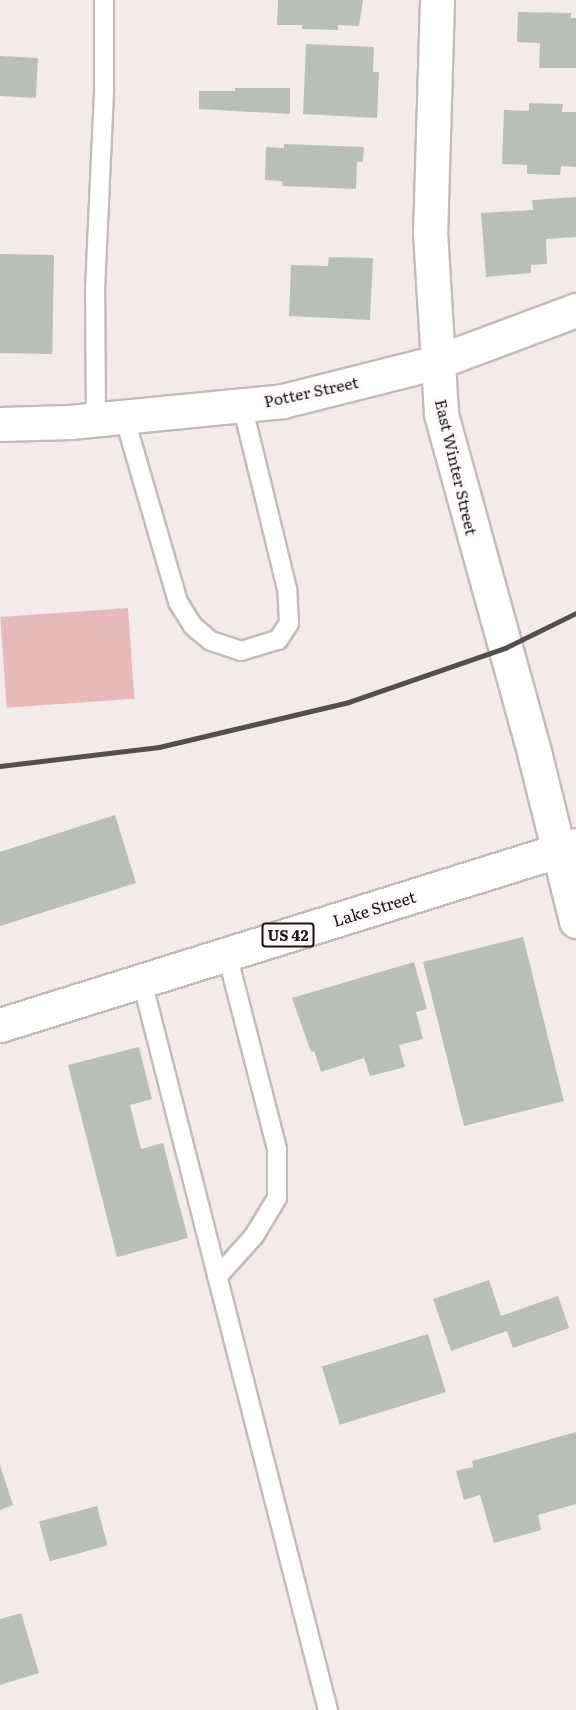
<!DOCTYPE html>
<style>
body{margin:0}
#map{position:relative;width:576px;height:1710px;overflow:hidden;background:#f3ebea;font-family:Literata,serif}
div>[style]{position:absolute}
.green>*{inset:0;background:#e7baba;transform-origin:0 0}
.building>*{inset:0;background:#b9beb8;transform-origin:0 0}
.roads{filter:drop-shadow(2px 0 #c3bcbb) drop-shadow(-2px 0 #c3bcbb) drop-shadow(0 2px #c3bcbb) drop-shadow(0 -2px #c3bcbb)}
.lane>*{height:18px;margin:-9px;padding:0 9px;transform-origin:9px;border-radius:9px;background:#fff}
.street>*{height:33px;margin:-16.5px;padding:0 16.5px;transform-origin:16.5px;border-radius:16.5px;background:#fff}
.highway>*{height:33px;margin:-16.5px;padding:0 16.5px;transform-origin:16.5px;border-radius:16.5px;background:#fff}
.rail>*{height:4.5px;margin:-2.25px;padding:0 2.25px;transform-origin:2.25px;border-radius:2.25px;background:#534f4f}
span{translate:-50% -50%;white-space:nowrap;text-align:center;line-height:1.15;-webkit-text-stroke:6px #fff8f8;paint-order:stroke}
.shield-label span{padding:2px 4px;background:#fff8f8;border:2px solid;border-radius:4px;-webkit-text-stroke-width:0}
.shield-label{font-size:15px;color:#181616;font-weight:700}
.street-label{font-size:16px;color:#181616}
</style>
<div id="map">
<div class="green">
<div style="left:128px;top:608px;width:91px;height:128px;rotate:86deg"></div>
</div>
<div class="building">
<div style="clip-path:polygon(278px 0,363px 0,359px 26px,338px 25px,338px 30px,302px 29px,302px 25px,277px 25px)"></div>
<div style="clip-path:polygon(518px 12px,571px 13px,571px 18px,576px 18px,576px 68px,539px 68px,540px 43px,517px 42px)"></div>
<div style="clip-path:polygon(306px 44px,374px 47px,373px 72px,379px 72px,377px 118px,303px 114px)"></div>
<div style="left:0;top:56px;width:38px;height:40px;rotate:3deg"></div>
<div style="clip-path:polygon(235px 88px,290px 88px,290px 114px,199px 109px,199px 91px,235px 91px)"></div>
<div style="clip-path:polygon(529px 103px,563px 104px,562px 112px,576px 112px,576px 167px,561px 166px,560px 175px,527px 174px,527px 165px,502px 164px,504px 110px,529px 111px)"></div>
<div style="clip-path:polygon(284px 144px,364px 147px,363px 162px,357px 162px,356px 189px,283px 186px,282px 181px,265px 180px,266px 147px,284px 148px)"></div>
<div style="clip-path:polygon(576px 197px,576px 237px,546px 239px,547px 264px,531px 265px,531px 273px,486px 277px,481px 213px,533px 210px,532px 200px)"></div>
<div style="left:0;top:254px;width:54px;height:99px;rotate:1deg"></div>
<div style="clip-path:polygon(329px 257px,373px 258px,370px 320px,289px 316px,291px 265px,328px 266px)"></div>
<div style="clip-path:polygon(115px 815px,136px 883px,0 926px,0 852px)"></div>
<div style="left:523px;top:937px;width:169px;height:103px;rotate:76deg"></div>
<div style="clip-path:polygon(414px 962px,427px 1009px,416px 1012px,423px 1039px,399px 1045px,405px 1067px,370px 1076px,364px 1058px,321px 1072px,314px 1051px,311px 1052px,292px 998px)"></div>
<div style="clip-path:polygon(139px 1047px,152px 1099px,130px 1105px,141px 1149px,163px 1143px,188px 1238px,117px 1257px,68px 1065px)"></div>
<div style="clip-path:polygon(489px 1280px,501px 1316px,558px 1296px,569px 1328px,513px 1348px,507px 1331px,451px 1351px,433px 1299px)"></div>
<div style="left:428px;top:1334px;width:61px;height:111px;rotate:73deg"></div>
<div style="clip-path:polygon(576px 1432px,576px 1504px,538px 1515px,541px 1530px,494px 1543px,480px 1495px,464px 1500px,456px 1471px,473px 1467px,472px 1461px)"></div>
<div style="clip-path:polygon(0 1465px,13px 1505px,0 1510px)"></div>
<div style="left:97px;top:1506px;width:41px;height:60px;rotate:75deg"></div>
<div style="clip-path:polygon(21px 1613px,39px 1673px,0 1685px,0 1619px)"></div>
</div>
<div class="roads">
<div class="lane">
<div style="left:124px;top:416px;width:194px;rotate:73.8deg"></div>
<div style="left:178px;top:602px;width:28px;rotate:58deg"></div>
<div style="left:193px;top:626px;width:23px;rotate:40deg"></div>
<div style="left:211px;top:641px;width:32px;rotate:18deg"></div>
<div style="left:241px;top:651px;width:39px;rotate:-17deg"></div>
<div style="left:278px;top:640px;width:20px;rotate:-57deg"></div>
<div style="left:289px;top:623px;width:34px;rotate:-93deg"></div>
<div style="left:287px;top:589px;width:190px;rotate:-103.7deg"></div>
<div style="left:96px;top:419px;width:129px;rotate:-90.4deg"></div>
<div style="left:95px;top:290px;width:201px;rotate:-87.4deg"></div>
<div style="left:104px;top:89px;width:89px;rotate:-90deg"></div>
<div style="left:142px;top:981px;width:752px;rotate:75.69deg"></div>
<div style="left:217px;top:1277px;width:55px;rotate:-47.9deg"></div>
<div style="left:254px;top:1236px;width:44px;rotate:-58.8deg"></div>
<div style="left:277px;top:1198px;width:49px;rotate:-90deg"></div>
<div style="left:277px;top:1149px;width:201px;rotate:-104.4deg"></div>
</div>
<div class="street">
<div style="left:437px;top:0;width:232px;rotate:91.7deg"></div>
<div style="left:430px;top:232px;width:182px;rotate:86.5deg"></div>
<div style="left:441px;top:414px;width:355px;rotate:74.6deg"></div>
<div style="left:535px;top:756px;width:170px;rotate:76deg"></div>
<div style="left:0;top:424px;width:70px;rotate:-1.6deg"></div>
<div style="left:70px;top:422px;width:214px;rotate:-5.6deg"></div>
<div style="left:283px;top:401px;width:159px;rotate:-14.2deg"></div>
<div style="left:437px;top:362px;width:148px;rotate:-20.5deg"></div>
</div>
<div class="highway">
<div style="left:0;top:1025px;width:603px;rotate:-17.35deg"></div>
</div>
</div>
<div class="rail">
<div style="left:0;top:766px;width:160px;rotate:-6.8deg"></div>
<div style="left:159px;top:747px;width:195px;rotate:-13.3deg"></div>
<div style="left:349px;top:702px;width:165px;rotate:-19.1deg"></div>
<div style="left:505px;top:648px;width:79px;rotate:-26.2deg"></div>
</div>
<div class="shield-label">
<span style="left:288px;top:935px">US 42</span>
</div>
<div class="street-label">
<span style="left:311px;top:391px;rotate:-12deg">Potter Street</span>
<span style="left:457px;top:467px;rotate:77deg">East Winter Street</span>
<span style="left:374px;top:908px;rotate:-17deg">Lake Street</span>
</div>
</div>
